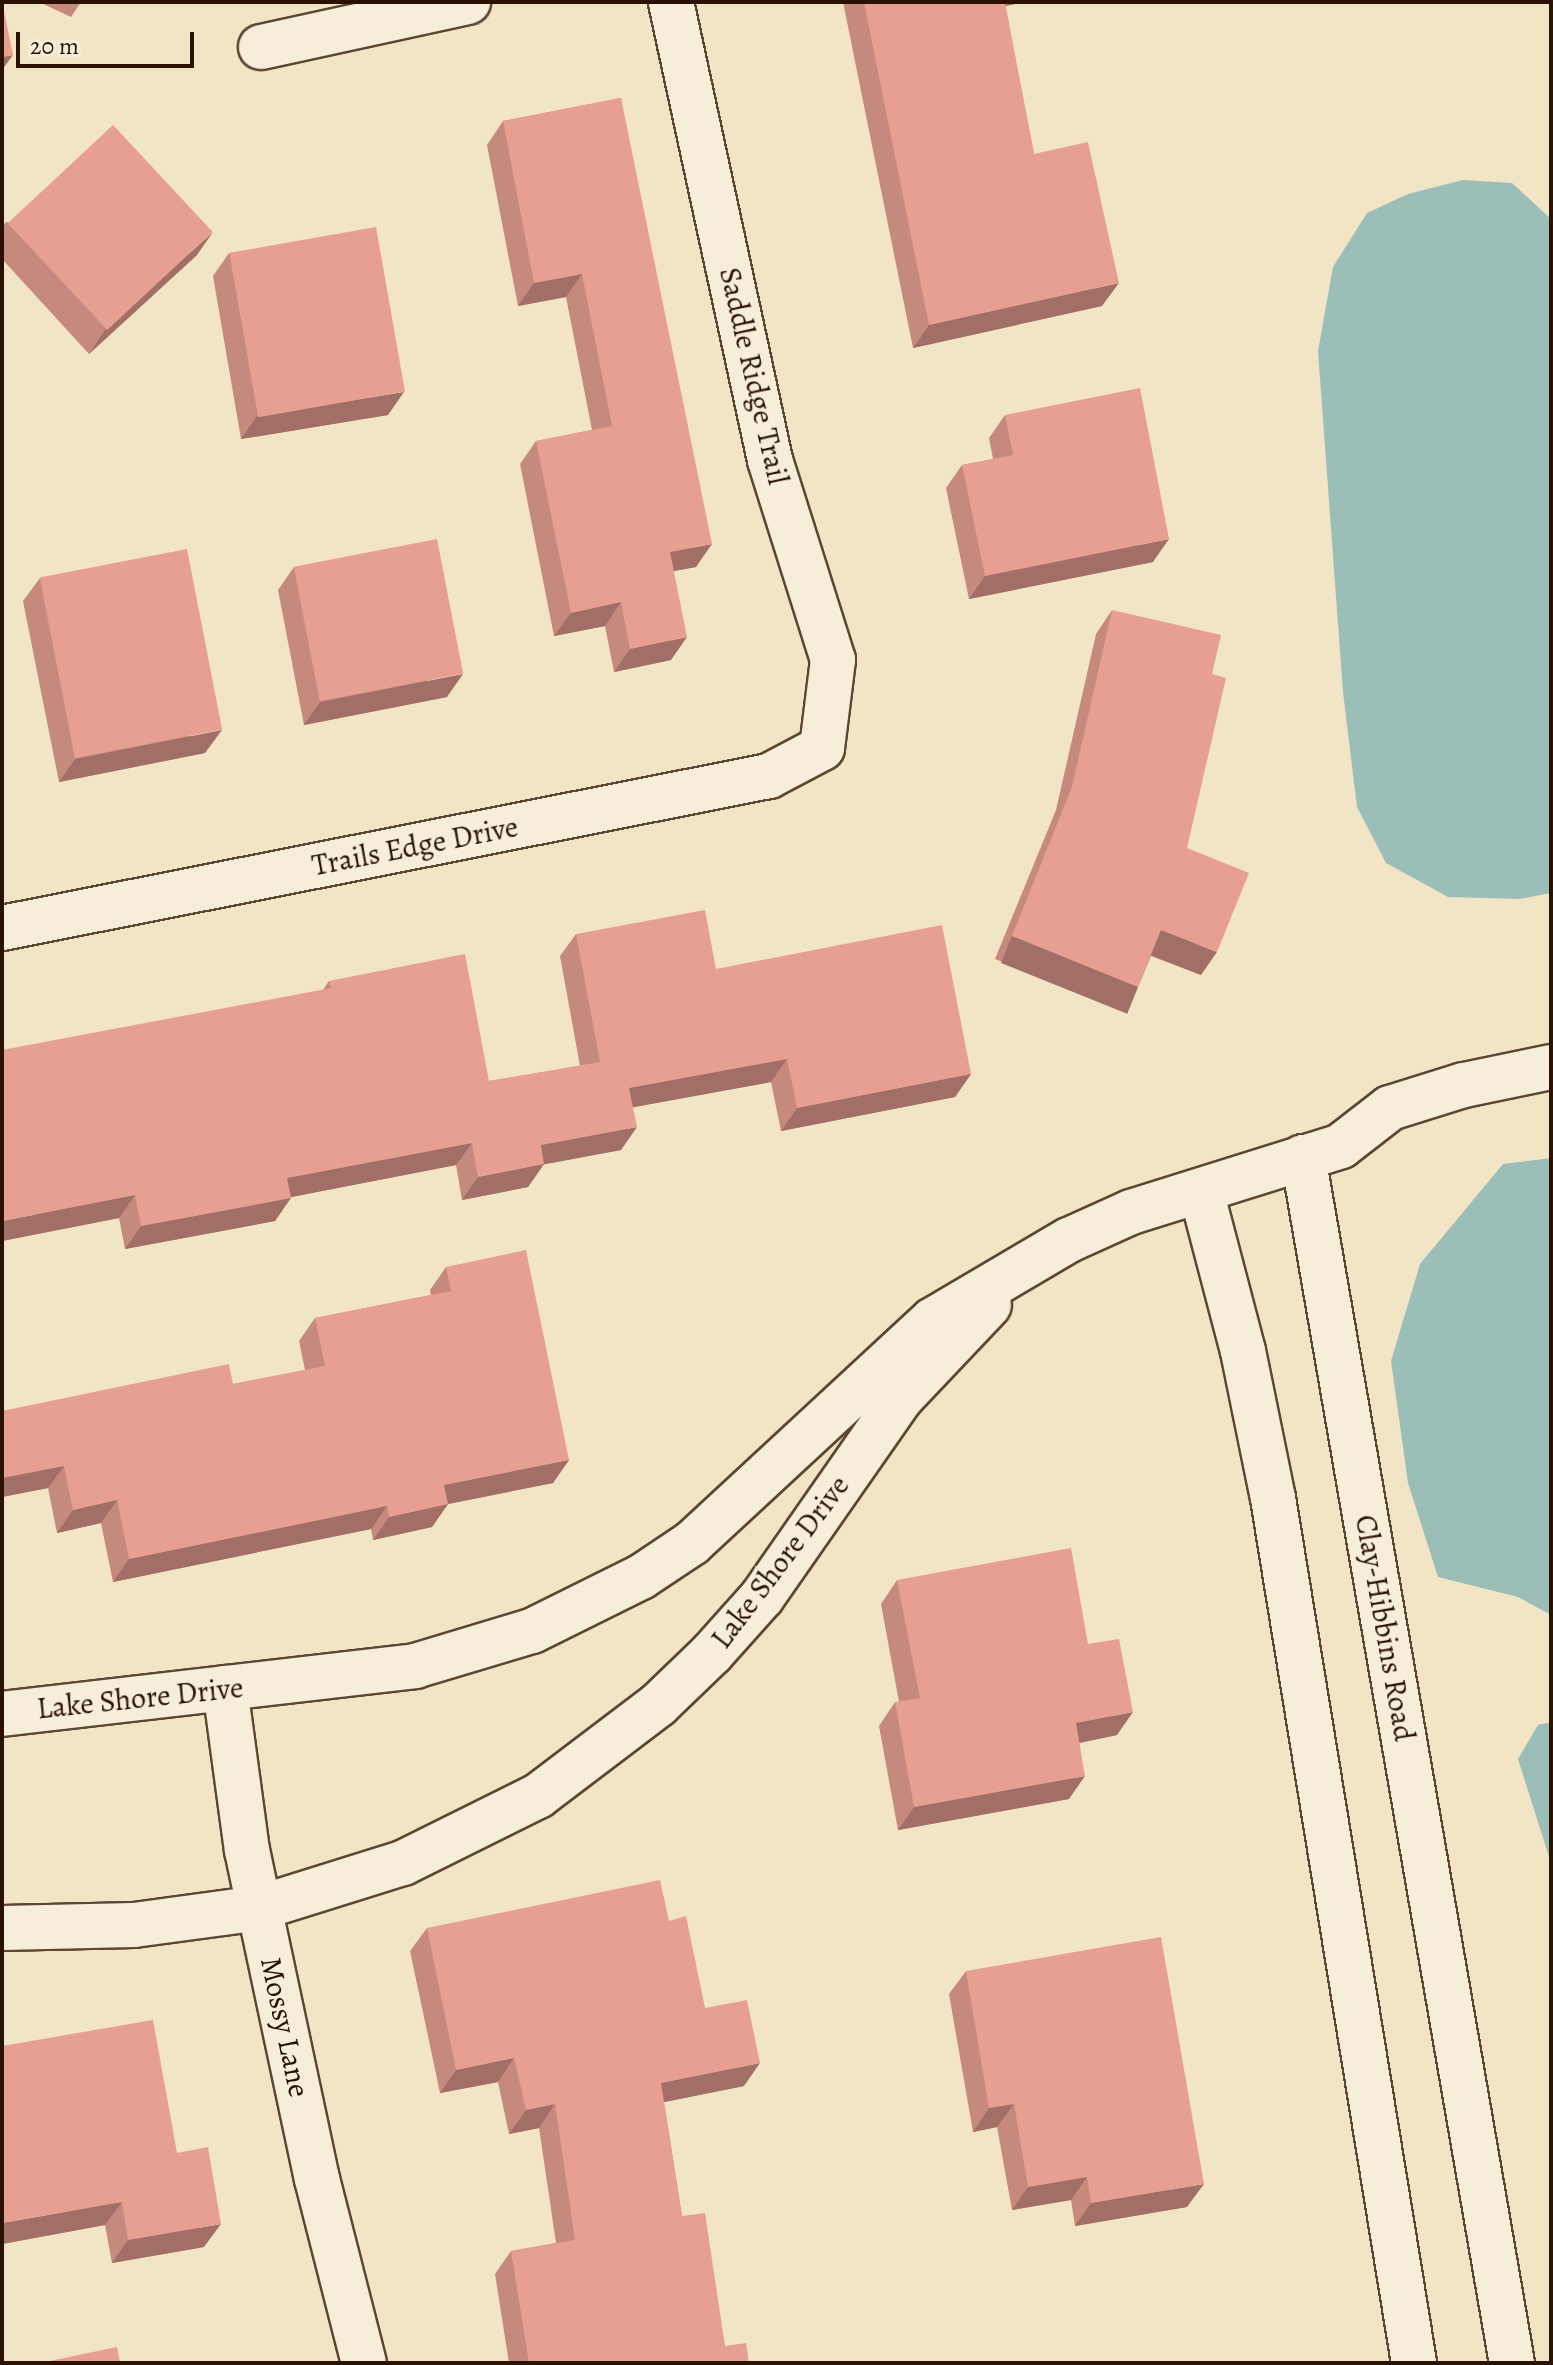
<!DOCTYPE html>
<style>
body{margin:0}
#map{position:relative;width:1553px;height:2365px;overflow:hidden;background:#f2e5c6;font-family:Alegreya,serif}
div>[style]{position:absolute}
.water>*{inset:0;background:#9cbeb9}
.roads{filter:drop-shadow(2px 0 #5b4732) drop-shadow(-2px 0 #5b4732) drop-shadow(0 2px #5b4732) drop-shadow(0 -2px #5b4732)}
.minor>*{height:44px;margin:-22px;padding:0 22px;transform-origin:22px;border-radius:22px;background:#f7eeda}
.wall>*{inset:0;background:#c6897d}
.shaded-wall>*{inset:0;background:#a16f66;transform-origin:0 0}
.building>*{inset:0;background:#e69f91;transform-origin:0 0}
span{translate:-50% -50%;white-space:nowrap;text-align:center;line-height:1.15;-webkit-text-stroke:7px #f7eeda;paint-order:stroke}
.street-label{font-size:30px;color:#291201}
.frame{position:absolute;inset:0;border:4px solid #291201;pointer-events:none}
.scale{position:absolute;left:16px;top:32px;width:178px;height:36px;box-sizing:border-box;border:4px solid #291201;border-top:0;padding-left:10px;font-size:24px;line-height:28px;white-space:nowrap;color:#291201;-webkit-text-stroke:6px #f7eeda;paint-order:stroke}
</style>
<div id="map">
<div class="water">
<div style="clip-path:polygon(1463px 180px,1512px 183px,1551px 219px,1551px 893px,1520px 899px,1448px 897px,1386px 863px,1357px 807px,1343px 692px,1318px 351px,1333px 267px,1367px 213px,1408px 194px)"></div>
<div style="clip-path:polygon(1551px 1158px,1551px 1615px,1518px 1597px,1438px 1577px,1408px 1483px,1391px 1361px,1420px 1264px,1503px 1164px)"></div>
<div style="clip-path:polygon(1551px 1722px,1551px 1863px,1518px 1759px,1538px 1725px)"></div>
</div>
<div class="roads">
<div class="minor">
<div style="left:261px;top:47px;width:212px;rotate:-12.3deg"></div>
<div style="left:2px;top:928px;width:782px;rotate:-11.21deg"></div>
<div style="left:769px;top:776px;width:60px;rotate:-27.8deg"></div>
<div style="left:822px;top:748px;width:89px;rotate:-82.9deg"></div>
<div style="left:833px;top:660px;width:210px;rotate:-107.5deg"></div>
<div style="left:770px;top:460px;width:469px;rotate:-102.2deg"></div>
<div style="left:1303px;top:1157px;width:1224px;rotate:80.17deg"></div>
<div style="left:1201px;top:1191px;width:165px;rotate:75.3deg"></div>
<div style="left:1243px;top:1351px;width:150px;rotate:78.5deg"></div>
<div style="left:1273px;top:1498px;width:876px;rotate:80.74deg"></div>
<div style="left:225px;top:1688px;width:163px;rotate:82.3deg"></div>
<div style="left:247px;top:1850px;width:336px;rotate:78deg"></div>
<div style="left:317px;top:2179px;width:190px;rotate:75.7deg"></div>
<div style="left:2px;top:1714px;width:416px;rotate:-6.6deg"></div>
<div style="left:415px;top:1666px;width:122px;rotate:-16.7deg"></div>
<div style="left:532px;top:1631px;width:122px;rotate:-26.4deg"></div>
<div style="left:641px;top:1577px;width:61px;rotate:-33.7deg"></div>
<div style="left:692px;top:1543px;width:328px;rotate:-42.8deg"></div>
<div style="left:933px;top:1320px;width:158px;rotate:-30.5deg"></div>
<div style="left:1069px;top:1240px;width:68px;rotate:-24.3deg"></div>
<div style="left:1131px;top:1212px;width:220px;rotate:-17.4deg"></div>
<div style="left:1341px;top:1146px;width:62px;rotate:-37.8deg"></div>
<div style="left:1390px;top:1108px;width:77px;rotate:-17.3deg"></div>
<div style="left:1464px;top:1085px;width:89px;rotate:-11.7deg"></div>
<div style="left:2px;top:1928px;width:132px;rotate:-1.3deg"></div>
<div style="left:134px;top:1925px;width:126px;rotate:-7.7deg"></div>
<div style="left:259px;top:1908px;width:151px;rotate:-17.4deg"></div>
<div style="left:403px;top:1863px;width:151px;rotate:-26.4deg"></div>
<div style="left:538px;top:1796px;width:151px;rotate:-37.2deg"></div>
<div style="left:658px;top:1705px;width:75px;rotate:-43.9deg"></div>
<div style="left:712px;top:1653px;width:75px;rotate:-48.2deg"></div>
<div style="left:762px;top:1597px;width:243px;rotate:-55.1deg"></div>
<div style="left:901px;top:1398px;width:128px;rotate:-46.6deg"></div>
</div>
</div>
<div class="wall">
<div style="clip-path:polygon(39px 2px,81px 2px,71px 17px)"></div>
<div style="clip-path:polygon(843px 2px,1025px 2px,1005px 6px,1034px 154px,1102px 306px,913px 348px)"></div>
<div style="clip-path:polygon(621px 98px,696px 567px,673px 571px,671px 660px,614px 672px,605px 626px,554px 636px,520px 464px,536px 441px,592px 430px,566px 297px,518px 306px,487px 145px,503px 121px)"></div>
<div style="clip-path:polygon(6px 222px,197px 255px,89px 354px,2px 259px,2px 228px)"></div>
<div style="clip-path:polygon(229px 253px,388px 415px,241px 439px,213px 276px)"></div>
<div style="clip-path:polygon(1005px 415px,1153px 562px,969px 599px,946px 488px,962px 465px,993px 459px,989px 438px)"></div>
<div style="clip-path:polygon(294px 567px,447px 697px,304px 725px,278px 590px)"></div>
<div style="clip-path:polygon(40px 578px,205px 753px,59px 782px,23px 601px)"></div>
<div style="clip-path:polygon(1112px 610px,1212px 674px,1187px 848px,1201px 975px,1151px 956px,1138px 987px,1122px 1010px,995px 959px,1056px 810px,1096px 634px)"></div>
<div style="clip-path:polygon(576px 934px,716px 969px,971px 1074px,955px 1097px,781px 1131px,771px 1082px,633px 1107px,621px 1150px,544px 1164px,528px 1187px,462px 1200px,456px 1165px,291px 1197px,275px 1221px,125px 1249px,119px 1218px,2px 1241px,323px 990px,329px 981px,489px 1081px,580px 1066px,560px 956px)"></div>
<div style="clip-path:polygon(446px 1267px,569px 1460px,553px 1483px,448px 1504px,432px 1527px,373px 1540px,371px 1529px,113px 1582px,101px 1523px,57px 1533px,48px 1488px,2px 1497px,2px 1411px,233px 1384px,305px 1370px,299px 1341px,315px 1318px,431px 1295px,430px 1290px)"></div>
<div style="clip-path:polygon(897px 1580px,1088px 1644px,1117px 1735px,1079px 1743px,1069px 1799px,898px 1830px,879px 1726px,895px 1702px,899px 1702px,881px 1604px)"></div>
<div style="clip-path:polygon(669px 1921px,705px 2008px,744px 2086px,664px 2102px,682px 2216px,725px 2346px,749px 2363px,509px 2363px,495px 2274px,511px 2251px,556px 2243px,539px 2128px,509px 2134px,498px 2082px,440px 2093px,410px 1951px,427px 1928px)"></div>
<div style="clip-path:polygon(966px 1971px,1187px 2207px,1075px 2226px,1071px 2200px,1012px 2210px,997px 2127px,973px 2132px,949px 1994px)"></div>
<div style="clip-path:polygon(177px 2153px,204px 2247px,112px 2263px,105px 2225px,2px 2244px)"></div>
</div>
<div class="shaded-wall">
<div style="clip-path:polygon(991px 2px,1025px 2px,985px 10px)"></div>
<div style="clip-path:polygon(13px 55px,2px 70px,2px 57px)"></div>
<div style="clip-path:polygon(213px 232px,197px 255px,89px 354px,105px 330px)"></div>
<div style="clip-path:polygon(582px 274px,566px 297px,518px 306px,534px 283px)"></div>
<div style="clip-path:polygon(1119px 283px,1102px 306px,913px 348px,929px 325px)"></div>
<div style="clip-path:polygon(404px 392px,388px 415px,241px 439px,257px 416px)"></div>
<div style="clip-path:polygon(1169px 539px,1153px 562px,969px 599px,985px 576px)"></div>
<div style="clip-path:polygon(712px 544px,696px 567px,653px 575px,670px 552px)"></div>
<div style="clip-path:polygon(621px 602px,605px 626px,554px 636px,571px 613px)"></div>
<div style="clip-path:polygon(687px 637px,671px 660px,614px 672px,630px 649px)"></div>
<div style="clip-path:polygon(463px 674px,447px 697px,304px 725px,320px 702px)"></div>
<div style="clip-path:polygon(222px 730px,205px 753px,59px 782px,75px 759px)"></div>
<div style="clip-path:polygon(1161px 930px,1217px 952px,1201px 975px,1145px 953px)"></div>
<div style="left:1012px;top:936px;width:136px;height:29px;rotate:22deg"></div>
<div style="clip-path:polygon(787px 1059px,771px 1082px,613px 1111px,629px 1088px)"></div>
<div style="clip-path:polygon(971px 1074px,955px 1097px,781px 1131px,797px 1108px)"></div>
<div style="clip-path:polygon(637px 1127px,621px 1150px,525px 1168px,541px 1145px)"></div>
<div style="clip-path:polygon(472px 1143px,456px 1165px,271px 1201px,287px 1178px)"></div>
<div style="clip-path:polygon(544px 1164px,528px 1187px,462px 1200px,478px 1177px)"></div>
<div style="clip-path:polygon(135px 1195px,119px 1218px,2px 1241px,2px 1221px)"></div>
<div style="clip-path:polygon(291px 1198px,275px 1221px,125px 1249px,141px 1226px)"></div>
<div style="clip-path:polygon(569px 1460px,553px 1483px,428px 1508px,444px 1485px)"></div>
<div style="clip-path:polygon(64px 1466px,48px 1488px,2px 1497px,2px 1478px)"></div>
<div style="clip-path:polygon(117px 1500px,101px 1523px,57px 1533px,73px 1510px)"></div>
<div style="clip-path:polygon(448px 1504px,432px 1527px,373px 1540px,389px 1517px)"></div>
<div style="clip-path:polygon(387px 1506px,371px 1529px,113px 1582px,129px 1559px)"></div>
<div style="clip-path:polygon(1133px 1712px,1117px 1735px,1060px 1747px,1076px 1723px)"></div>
<div style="clip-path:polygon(1085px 1776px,1069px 1799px,898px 1830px,914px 1807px)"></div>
<div style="clip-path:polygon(514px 2058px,498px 2082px,440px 2093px,456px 2070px)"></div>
<div style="clip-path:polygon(760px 2063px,744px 2086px,645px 2106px,661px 2083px)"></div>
<div style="clip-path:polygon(555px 2104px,539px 2128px,509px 2134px,526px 2110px)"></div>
<div style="clip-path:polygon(1014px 2104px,997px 2127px,973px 2132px,989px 2108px)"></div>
<div style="clip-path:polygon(1087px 2177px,1071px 2200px,1012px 2210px,1028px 2187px)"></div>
<div style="clip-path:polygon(1204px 2184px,1187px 2207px,1075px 2226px,1091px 2203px)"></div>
<div style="clip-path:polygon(122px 2202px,105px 2225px,2px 2244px,2px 2223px)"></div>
<div style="clip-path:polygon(221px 2224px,204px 2247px,112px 2263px,128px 2240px)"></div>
</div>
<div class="building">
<div style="clip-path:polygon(2px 2px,13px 55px,2px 57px)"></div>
<div style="clip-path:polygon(864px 2px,1005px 2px,1034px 154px,1088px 142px,1119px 283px,929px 325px)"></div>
<div style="clip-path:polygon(621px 98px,712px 544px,670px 552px,687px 637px,630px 649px,621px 602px,571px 613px,536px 441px,612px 426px,582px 274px,534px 283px,503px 121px)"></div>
<div style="left:113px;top:125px;width:146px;height:144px;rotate:47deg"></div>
<div style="left:376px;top:227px;width:167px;height:149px;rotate:80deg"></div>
<div style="clip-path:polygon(1140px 388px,1169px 539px,985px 576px,962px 465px,1013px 455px,1005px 415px)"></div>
<div style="left:437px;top:539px;width:137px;height:146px;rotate:79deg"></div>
<div style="left:187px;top:549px;width:184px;height:150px;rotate:79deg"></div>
<div style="clip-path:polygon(1112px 610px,1221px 635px,1212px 674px,1226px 678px,1187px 848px,1249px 873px,1217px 952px,1161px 930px,1138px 987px,1012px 936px,1072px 787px)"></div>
<div style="clip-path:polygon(705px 910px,716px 969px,942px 925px,971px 1074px,797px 1108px,787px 1059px,629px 1088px,637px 1127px,541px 1145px,544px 1164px,478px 1177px,472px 1143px,287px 1178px,291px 1198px,141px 1226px,135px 1195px,2px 1221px,2px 1050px,331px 988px,329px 981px,465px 954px,489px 1081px,600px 1062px,576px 934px)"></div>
<div style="clip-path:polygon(526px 1250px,569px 1460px,444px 1485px,448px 1504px,389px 1517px,387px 1506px,129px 1559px,117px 1500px,73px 1510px,64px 1466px,2px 1478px,2px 1411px,229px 1364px,233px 1384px,325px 1366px,315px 1318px,451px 1291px,446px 1267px)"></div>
<div style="clip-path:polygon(1071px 1548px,1088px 1644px,1119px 1639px,1133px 1712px,1076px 1723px,1085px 1776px,914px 1807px,895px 1702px,920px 1698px,897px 1580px)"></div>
<div style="clip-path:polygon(660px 1880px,669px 1921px,686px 1916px,705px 2008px,747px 2000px,760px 2063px,661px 2083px,682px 2216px,705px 2213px,725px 2346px,746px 2343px,749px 2363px,529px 2363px,511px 2251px,575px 2240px,555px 2104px,526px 2110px,514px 2058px,456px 2070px,427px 1928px)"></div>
<div style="clip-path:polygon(1161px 1937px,1204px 2184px,1091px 2203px,1087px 2177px,1028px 2187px,1014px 2104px,989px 2108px,966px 1971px)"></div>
<div style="clip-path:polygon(153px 2020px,177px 2153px,208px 2147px,221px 2224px,128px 2240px,122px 2202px,2px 2223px,2px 2046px)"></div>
<div style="clip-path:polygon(117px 2347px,120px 2363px,46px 2363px,45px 2362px)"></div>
</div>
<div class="street-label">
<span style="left:754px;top:376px;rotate:77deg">Saddle Ridge Trail</span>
<span style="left:415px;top:846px;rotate:-11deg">Trails Edge Drive</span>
<span style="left:780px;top:1562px;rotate:-53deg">Lake Shore Drive</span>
<span style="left:1385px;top:1628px;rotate:80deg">Clay-Hibbins Road</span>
<span style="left:140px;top:1698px;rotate:-6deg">Lake Shore Drive</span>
<span style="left:285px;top:2027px;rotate:78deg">Mossy Lane</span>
</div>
<div class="frame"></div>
<div class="scale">20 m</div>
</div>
